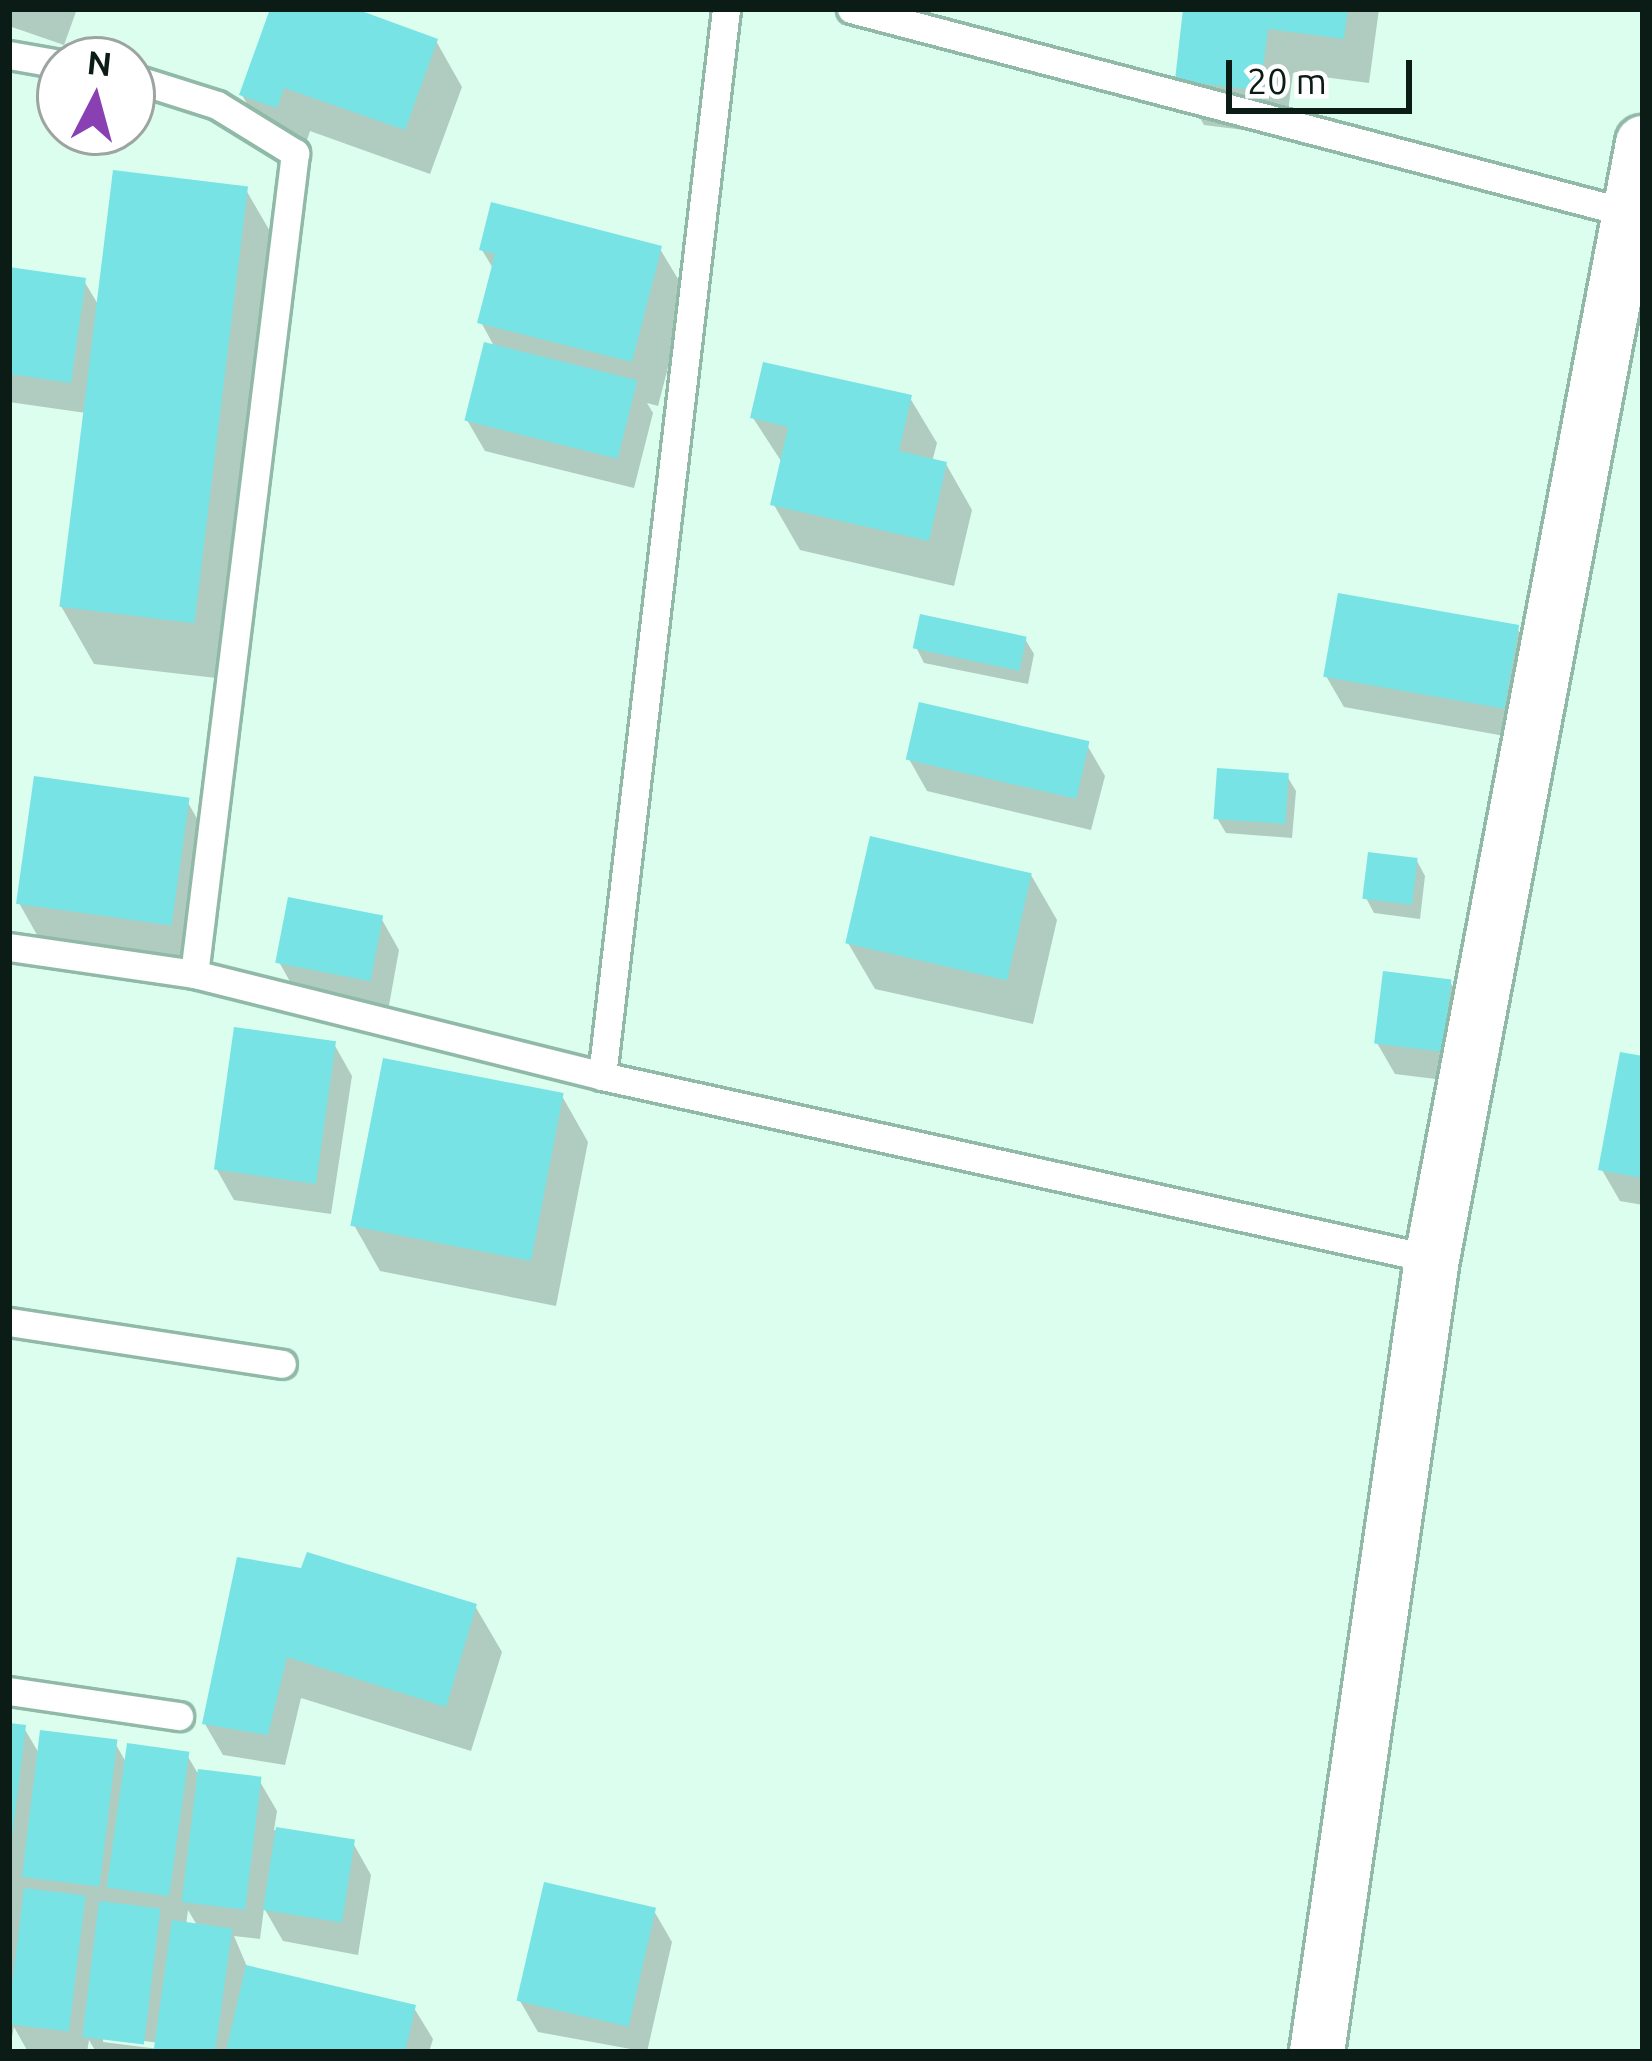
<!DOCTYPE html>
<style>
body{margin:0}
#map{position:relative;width:1652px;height:2061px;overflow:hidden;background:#dcfeef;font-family:Ubuntu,sans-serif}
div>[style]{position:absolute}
.shadow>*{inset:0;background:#0003}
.building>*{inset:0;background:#78e3e4;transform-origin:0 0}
.roads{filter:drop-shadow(3px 0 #90b9a8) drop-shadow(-3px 0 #90b9a8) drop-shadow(0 3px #90b9a8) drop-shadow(0 -3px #90b9a8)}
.lane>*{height:27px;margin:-13.5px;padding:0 13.5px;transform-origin:13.5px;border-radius:13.5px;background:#fff}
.street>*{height:54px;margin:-27px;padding:0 27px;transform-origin:27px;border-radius:27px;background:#fff}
span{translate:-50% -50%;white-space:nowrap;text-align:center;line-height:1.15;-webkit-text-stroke:9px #fff;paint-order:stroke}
.frame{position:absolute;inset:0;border:12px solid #0b1b16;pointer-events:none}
.north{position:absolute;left:36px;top:36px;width:120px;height:120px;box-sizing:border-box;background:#fff;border:3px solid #9da4a2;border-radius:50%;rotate:6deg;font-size:33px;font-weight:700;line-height:48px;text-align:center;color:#0b1b16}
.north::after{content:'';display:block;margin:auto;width:42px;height:54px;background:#8840b3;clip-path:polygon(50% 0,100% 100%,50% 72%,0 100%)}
.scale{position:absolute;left:1226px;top:60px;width:186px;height:54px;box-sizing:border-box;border:6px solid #0b1b16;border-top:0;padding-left:15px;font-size:36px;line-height:42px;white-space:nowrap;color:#0b1b16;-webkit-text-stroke:9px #fff;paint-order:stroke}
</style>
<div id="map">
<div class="shadow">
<div style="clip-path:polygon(9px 9px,77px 9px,64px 45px,9px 26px)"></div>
<div style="clip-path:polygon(273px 9px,347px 9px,436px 41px,462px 87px,430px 174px,310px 131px,303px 152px,268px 140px,242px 95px)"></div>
<div style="clip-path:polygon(1186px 9px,1379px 9px,1369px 83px,1293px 73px,1285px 135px,1204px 125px,1178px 79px)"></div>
<div style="clip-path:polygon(246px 190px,279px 247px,225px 679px,94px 664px,61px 606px,86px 413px,9px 402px,9px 270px,84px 281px,99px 306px)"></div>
<div style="clip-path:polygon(660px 249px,687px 294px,658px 406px,647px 403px,653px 413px,634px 488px,485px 451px,467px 420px,495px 348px,481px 322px,494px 270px,482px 250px)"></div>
<div style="clip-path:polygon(910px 398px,937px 443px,932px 462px,946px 464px,972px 510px,954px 586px,800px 550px,774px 505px,783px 464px,753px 418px)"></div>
<div style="clip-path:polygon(1517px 628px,1536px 659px,1521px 739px,1344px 707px,1326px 676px)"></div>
<div style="clip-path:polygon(1025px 639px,1034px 654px,1028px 684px,924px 663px,916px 647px)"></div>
<div style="clip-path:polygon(1087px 745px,1105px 776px,1091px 830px,927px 791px,909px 759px)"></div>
<div style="clip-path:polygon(1287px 776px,1296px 791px,1292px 838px,1226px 833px,1217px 818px)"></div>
<div style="clip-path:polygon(187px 801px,213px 846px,195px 970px,45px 949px,19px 903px)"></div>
<div style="clip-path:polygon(1417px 861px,1425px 876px,1420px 919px,1374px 913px,1366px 898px)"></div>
<div style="clip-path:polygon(1031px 875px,1057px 920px,1033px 1024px,875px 989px,848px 943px)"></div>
<div style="clip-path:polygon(381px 918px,399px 950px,388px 1011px,297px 994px,279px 962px)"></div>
<div style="clip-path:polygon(1450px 982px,1468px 1013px,1460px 1082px,1395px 1074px,1377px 1043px)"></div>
<div style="clip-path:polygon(334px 1044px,352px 1076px,331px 1214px,234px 1200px,216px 1168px)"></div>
<div style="clip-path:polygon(1643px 1059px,1643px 1205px,1620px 1201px,1602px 1170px)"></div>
<div style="clip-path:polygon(562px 1096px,588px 1142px,556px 1306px,380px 1271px,354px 1225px)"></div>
<div style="clip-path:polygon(302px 1576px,475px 1606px,502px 1652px,471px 1751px,301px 1698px,285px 1765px,223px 1755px,205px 1724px)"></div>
<div style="clip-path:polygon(evenodd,9px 1726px,24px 1728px,40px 1755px,115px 1743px,127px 1764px,187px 1755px,197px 1772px,259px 1780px,277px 1811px,274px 1830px,353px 1843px,371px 1875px,358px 1955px,283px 1941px,264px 1908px,260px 1939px,234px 1936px,248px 1969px,414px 2008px,433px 2039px,429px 2052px,96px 2052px,89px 2040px,87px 2052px,28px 2052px,14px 2027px,9px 2051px,9px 1726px,188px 1910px,198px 1927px,186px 1925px,188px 1910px,9px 1726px,103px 2036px,160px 2043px,159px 2049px,103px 2042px,103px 2036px)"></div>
<div style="clip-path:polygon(654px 1911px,672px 1942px,647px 2052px,538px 2032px,520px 2001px)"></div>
</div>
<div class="building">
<div style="clip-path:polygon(270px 9px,356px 9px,438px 39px,405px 130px,284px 88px,277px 108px,239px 95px)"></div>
<div style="clip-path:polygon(1183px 9px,1348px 9px,1344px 39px,1268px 29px,1260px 91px,1175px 80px)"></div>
<div style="left:113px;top:170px;width:136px;height:440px;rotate:7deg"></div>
<div style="clip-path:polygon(491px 202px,662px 246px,632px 362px,477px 323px,495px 254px,479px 250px)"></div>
<div style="clip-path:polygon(9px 267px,86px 278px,71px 383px,9px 374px)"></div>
<div style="left:484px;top:342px;width:158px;height:81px;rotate:14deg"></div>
<div style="clip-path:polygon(763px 362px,912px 395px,899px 451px,947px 462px,929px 541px,770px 505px,788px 427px,750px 418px)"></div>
<div style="left:1338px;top:593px;width:184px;height:85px;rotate:10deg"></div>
<div style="left:920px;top:614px;width:109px;height:35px;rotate:12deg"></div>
<div style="left:919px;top:702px;width:175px;height:59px;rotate:13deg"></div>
<div style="left:1217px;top:768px;width:72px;height:51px;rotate:4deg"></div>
<div style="left:34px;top:776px;width:157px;height:129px;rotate:8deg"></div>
<div style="left:870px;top:836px;width:166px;height:110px;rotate:13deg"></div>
<div style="left:1368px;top:852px;width:50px;height:47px;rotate:7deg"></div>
<div style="left:288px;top:897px;width:97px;height:67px;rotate:11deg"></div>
<div style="left:1383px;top:971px;width:69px;height:73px;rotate:7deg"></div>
<div style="left:234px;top:1027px;width:103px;height:144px;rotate:8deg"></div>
<div style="clip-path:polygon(1620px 1052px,1643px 1056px,1643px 1178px,1598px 1170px)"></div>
<div style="left:383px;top:1058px;width:184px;height:171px;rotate:11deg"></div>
<div style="clip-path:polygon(307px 1552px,477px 1604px,446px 1707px,287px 1657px,268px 1735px,202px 1724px,237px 1557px,301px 1568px)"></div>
<div style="clip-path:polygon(9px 1723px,26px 1725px,12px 1839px,9px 1838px)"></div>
<div style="left:40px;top:1730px;width:78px;height:148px;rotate:7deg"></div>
<div style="left:127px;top:1743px;width:63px;height:146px;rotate:8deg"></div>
<div style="left:198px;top:1769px;width:64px;height:134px;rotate:7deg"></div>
<div style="left:276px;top:1827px;width:80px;height:84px;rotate:9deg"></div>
<div style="left:544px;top:1882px;width:115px;height:122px;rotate:13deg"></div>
<div style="left:24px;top:1888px;width:62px;height:137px;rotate:7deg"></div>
<div style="left:99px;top:1901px;width:62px;height:137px;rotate:7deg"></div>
<div style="left:172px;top:1920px;width:61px;height:133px;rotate:8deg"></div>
<div style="clip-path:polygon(246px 1965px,416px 2005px,405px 2052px,226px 2052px)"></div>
</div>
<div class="roads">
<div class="lane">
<div style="left:851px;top:9px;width:800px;rotate:14.7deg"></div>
<div style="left:9px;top:55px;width:52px;rotate:10deg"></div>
<div style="left:132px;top:78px;width:89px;rotate:17.6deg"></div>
<div style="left:217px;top:105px;width:92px;rotate:31.6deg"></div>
<div style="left:295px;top:153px;width:827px;rotate:97.01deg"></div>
<div style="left:9px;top:947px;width:187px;rotate:8.3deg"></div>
<div style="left:194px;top:974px;width:421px;rotate:14deg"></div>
<div style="left:602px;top:1076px;width:850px;rotate:12.43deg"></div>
<div style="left:602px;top:1076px;width:1074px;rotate:-83.37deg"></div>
<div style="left:9px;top:1322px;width:276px;rotate:8.7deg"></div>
<div style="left:9px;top:1691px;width:172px;rotate:8.4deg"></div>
</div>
<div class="street">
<div style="left:1317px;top:2052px;width:801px;rotate:-81.75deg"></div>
<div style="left:1432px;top:1259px;width:1136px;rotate:-79.29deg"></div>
</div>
</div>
<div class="frame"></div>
<div class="north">N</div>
<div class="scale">20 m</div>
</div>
